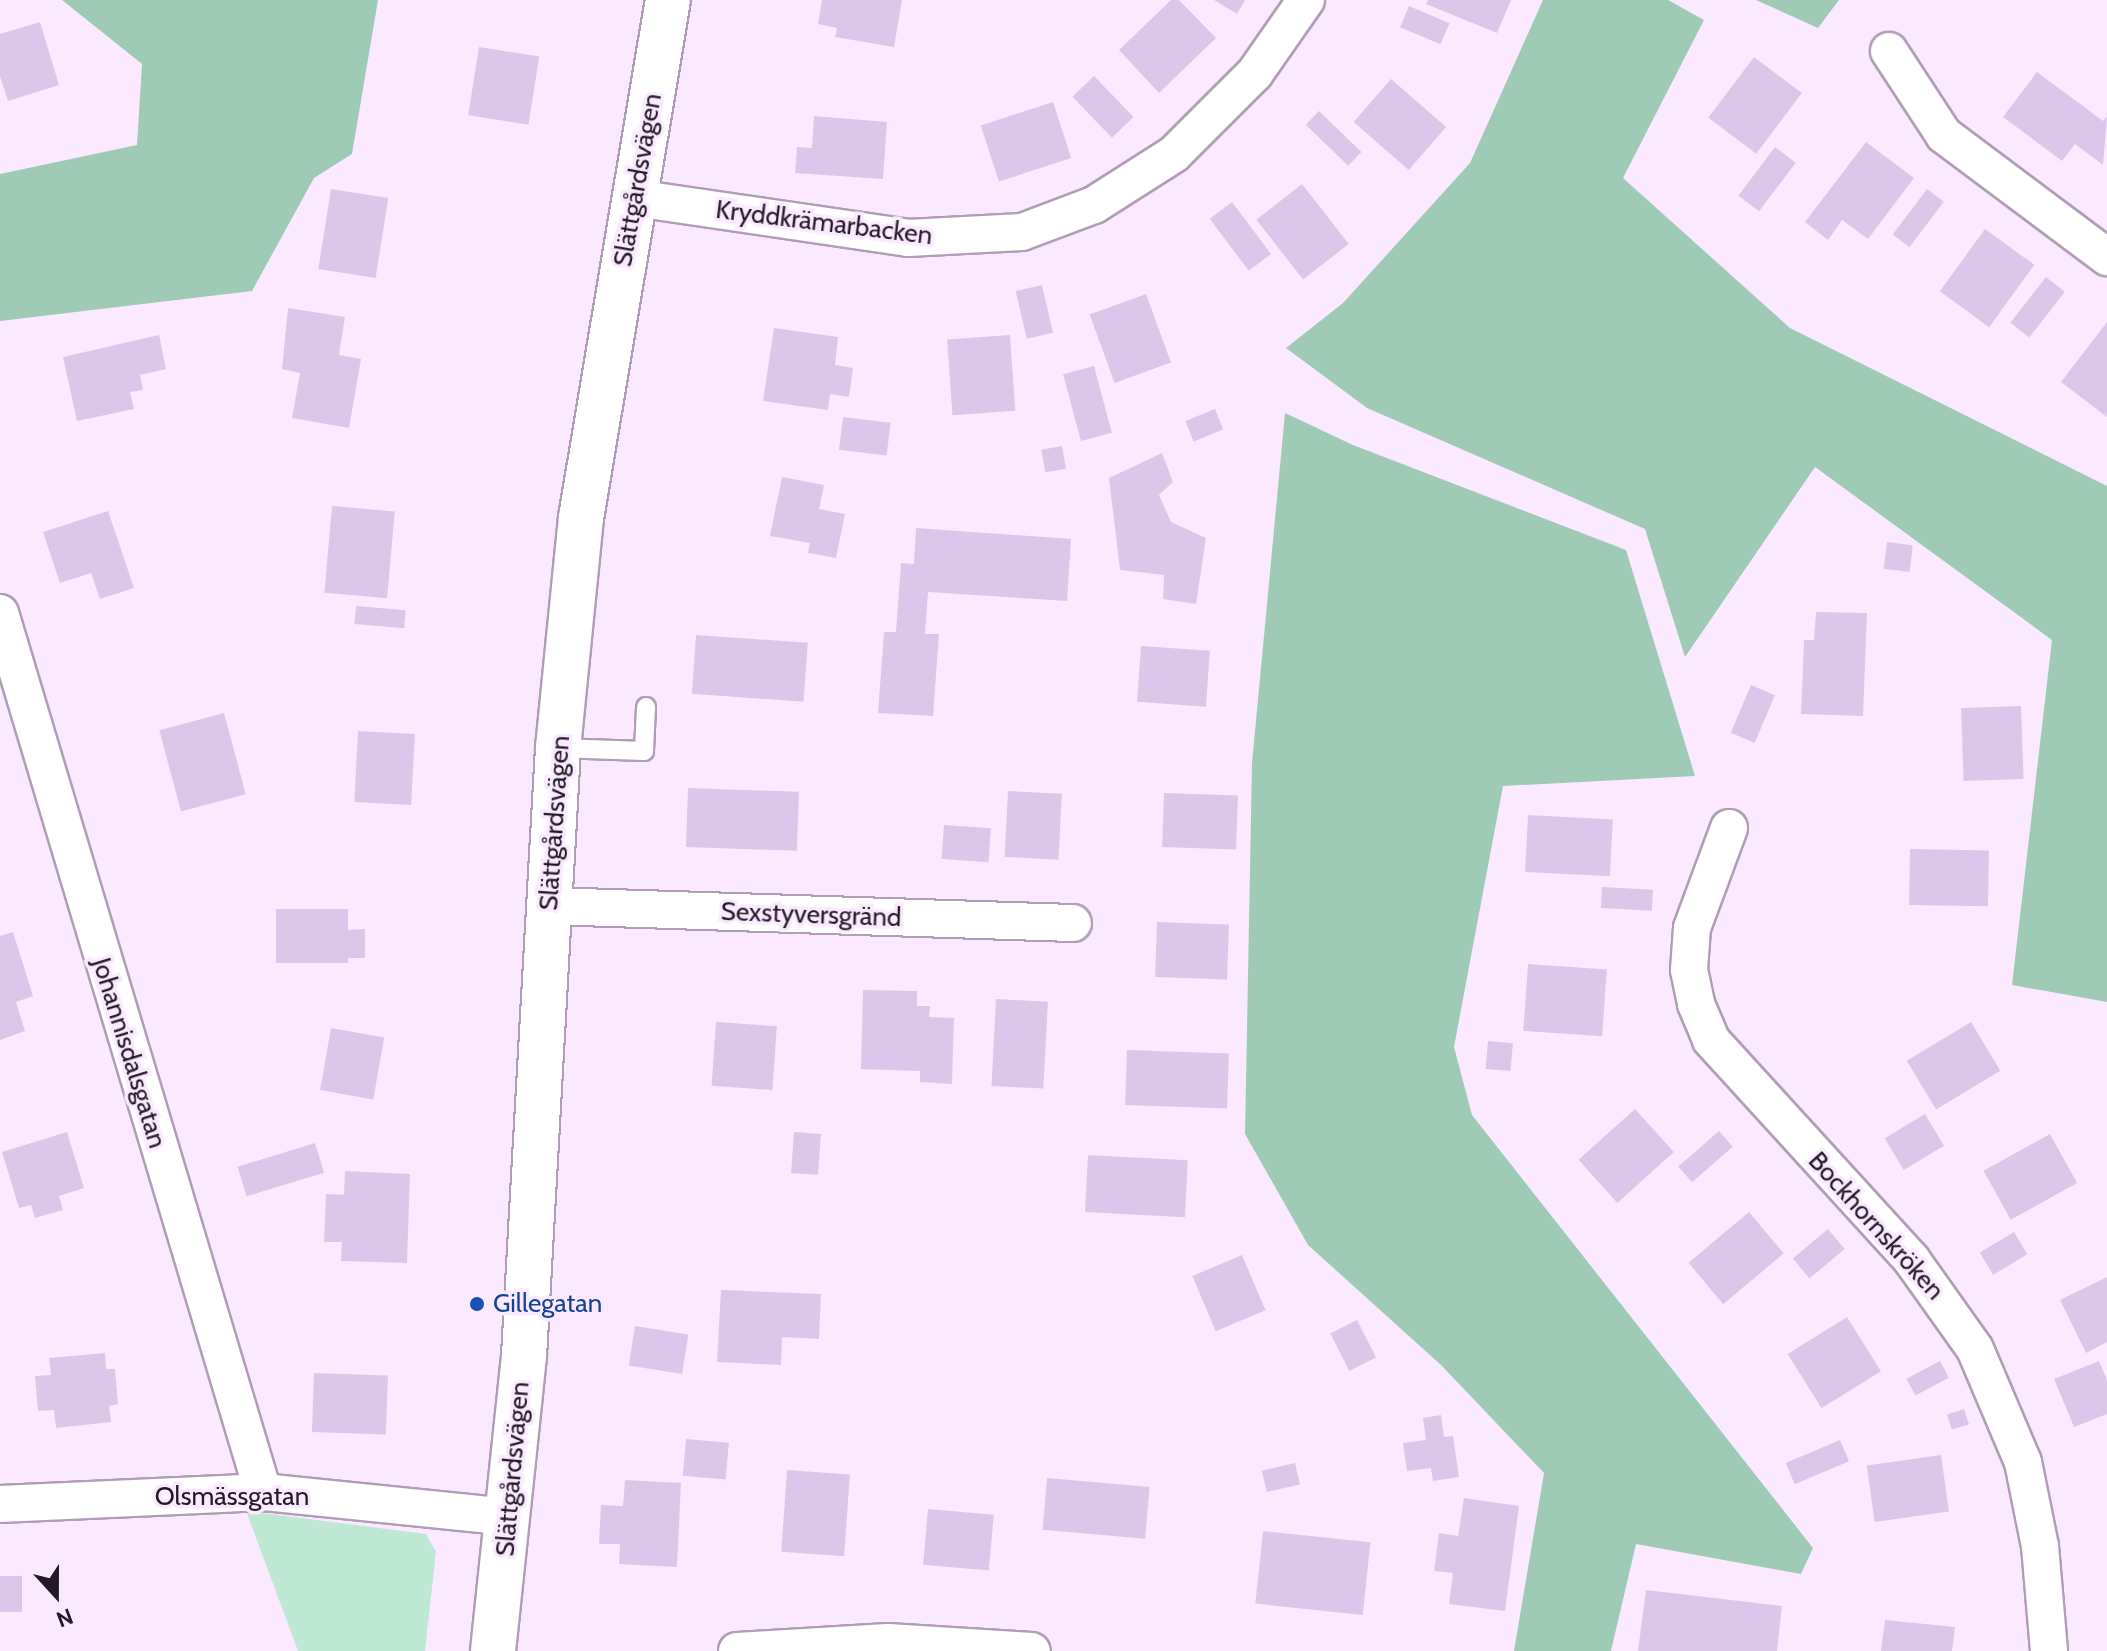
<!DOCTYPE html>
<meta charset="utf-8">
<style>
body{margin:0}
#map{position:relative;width:2107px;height:1651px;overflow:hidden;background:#fbeaff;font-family:Cabin,sans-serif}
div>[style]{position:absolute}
.green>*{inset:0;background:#bfe8d4}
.forest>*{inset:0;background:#9fcbb6}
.building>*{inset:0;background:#dcc7eb;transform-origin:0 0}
.roads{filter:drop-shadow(2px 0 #b19db5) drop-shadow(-2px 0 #b19db5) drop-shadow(0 2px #b19db5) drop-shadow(0 -2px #b19db5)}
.service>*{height:18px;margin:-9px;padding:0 9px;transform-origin:9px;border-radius:9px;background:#fff}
.minor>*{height:36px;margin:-18px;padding:0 18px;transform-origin:18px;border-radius:18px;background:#fff}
.tertiary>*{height:44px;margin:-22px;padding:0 22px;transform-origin:22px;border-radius:22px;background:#fff}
.dots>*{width:22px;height:22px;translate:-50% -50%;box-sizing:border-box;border:4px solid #fbeaff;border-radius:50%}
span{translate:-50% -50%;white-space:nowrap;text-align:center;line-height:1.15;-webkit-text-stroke:7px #fbeaff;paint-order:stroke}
.street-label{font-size:26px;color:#221a24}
.transit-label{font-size:26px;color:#164399}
.left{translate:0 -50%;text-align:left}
.north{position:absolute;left:16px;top:1555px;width:80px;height:80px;-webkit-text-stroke:6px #fbeaff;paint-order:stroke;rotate:159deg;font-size:22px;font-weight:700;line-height:32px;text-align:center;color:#221a24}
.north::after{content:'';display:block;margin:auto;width:28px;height:36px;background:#221a24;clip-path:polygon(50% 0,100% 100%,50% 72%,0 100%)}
</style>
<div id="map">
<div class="green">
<div style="clip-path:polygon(246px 1511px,426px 1534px,436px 1552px,425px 1651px,298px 1651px)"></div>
</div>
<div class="forest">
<div style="clip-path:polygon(62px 0,378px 0,352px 154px,314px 178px,252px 291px,0 321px,0 174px,137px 145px,142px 64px)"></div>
<div style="clip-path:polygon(1543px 0,1668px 0,1704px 20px,1623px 178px,1790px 328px,2107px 486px,2107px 1002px,2012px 985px,2052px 640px,1815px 467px,1685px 657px,1645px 529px,1367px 408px,1286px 348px,1343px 303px,1470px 163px)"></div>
<div style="clip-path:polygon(1756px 0,1839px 0,1818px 28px)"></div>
<div style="clip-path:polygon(1285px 413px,1353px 445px,1626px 550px,1695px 776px,1503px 786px,1454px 1047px,1472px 1115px,1813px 1548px,1801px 1574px,1636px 1544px,1611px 1651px,1514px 1651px,1544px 1473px,1441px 1365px,1308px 1245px,1245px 1134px,1252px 763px)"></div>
</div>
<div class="building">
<div style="clip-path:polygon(822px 0,902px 0,894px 47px,835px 37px,837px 28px,818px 24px)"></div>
<div style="clip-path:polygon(1171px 0,1179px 0,1216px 38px,1159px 93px,1119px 50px)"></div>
<div style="clip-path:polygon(1214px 0,1245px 0,1237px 14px)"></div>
<div style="clip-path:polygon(1428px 0,1511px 0,1497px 33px,1426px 4px)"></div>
<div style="left:1409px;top:6px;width:44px;height:23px;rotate:23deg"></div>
<div style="clip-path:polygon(40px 22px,59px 85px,8px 101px,0 76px,0 34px)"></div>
<div style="left:479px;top:47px;width:61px;height:69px;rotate:9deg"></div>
<div style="left:1754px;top:57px;width:60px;height:76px;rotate:37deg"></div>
<div style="clip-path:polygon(2037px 72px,2103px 121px,2107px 116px,2103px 165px,2075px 144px,2062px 161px,2003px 117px)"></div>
<div style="left:1094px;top:76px;width:57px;height:30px;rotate:46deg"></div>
<div style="left:1391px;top:79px;width:73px;height:57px;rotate:41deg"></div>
<div style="left:1053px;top:102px;width:59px;height:76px;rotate:72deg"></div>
<div style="left:1319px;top:111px;width:59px;height:19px;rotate:44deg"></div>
<div style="clip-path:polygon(814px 116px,887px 122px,883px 179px,795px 173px,797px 147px,812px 148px)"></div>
<div style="clip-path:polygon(1866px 142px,1914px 178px,1868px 239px,1842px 220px,1828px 240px,1805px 222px)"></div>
<div style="left:1775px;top:147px;width:26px;height:61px;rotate:37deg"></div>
<div style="left:1302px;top:184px;width:76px;height:58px;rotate:52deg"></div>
<div style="left:331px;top:189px;width:58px;height:81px;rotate:9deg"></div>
<div style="left:1927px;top:189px;width:21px;height:57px;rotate:37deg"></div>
<div style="left:1232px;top:202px;width:65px;height:28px;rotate:53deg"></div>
<div style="left:1985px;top:229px;width:61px;height:77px;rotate:36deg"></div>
<div style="left:2046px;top:277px;width:24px;height:58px;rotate:38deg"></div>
<div style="left:1042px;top:285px;width:49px;height:27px;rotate:77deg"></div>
<div style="left:1146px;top:294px;width:73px;height:60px;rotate:70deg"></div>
<div style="clip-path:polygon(288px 308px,345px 317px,339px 355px,361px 359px,349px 428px,292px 418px,300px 373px,282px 369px)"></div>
<div style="clip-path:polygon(2107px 322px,2107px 417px,2061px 382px)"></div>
<div style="clip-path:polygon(774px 328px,838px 337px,835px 365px,853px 368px,849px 397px,830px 394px,828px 410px,763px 401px)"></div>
<div style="clip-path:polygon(159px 335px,166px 369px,140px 375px,143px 390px,130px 392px,134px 409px,77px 421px,63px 357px)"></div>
<div style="left:1010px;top:335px;width:76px;height:63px;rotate:86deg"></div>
<div style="left:1094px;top:366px;width:69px;height:32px;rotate:75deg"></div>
<div style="left:1215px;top:409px;width:22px;height:32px;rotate:68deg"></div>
<div style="left:843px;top:417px;width:48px;height:33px;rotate:7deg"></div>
<div style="left:1062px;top:446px;width:23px;height:21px;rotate:80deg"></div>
<div style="clip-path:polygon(1162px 453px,1173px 482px,1159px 495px,1171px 522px,1206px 538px,1196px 604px,1163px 599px,1164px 575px,1120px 570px,1109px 478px)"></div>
<div style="clip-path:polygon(782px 477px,824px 485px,819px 509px,845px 514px,836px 558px,808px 553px,810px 543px,770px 536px)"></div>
<div style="left:332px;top:506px;width:63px;height:87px;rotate:5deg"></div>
<div style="clip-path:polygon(108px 511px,134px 588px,100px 599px,91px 573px,60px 583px,43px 532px)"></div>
<div style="clip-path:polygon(916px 528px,1071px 539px,1067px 601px,928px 592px,925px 634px,939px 634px,933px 716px,878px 713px,884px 632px,896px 632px,901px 563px,914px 564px)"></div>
<div style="left:1887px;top:542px;width:26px;height:27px;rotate:7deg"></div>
<div style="left:356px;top:606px;width:50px;height:18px;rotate:5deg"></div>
<div style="clip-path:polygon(1816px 612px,1867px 613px,1863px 716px,1801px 714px,1804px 640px,1814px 640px)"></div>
<div style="left:696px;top:635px;width:112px;height:59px;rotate:4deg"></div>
<div style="left:1141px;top:646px;width:69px;height:56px;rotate:4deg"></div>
<div style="left:1751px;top:685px;width:26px;height:52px;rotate:23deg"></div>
<div style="left:2021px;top:706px;width:73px;height:60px;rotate:88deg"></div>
<div style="left:224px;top:713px;width:84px;height:67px;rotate:75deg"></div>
<div style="left:358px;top:731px;width:57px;height:71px;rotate:3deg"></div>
<div style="left:688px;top:788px;width:111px;height:59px;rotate:2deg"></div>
<div style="left:1008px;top:791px;width:54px;height:66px;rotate:3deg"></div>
<div style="left:1164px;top:793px;width:74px;height:54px;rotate:2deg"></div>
<div style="left:1528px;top:815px;width:85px;height:57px;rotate:3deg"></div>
<div style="left:944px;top:825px;width:47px;height:34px;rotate:4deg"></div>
<div style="left:1910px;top:849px;width:79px;height:56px;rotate:1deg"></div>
<div style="left:1602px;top:887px;width:51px;height:21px;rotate:3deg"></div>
<div style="clip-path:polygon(276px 909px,348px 909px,348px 930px,365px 929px,365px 958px,348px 958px,348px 963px,276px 963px)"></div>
<div style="left:1157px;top:922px;width:72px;height:55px;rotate:2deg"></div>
<div style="clip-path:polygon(13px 932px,33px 996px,16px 1002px,25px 1031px,0 1040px,0 936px)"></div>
<div style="left:1528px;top:964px;width:79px;height:67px;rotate:4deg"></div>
<div style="clip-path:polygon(863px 990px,917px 991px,917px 1006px,930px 1006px,929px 1017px,954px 1018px,952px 1084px,920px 1082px,920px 1071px,861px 1069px)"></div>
<div style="left:996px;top:999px;width:52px;height:87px;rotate:3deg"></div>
<div style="left:716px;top:1022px;width:61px;height:64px;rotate:4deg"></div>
<div style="left:1971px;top:1022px;width:57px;height:75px;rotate:59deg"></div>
<div style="left:331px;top:1028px;width:54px;height:63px;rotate:10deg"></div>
<div style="left:1488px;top:1041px;width:25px;height:28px;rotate:5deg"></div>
<div style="left:1127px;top:1050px;width:102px;height:55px;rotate:2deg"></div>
<div style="left:1635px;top:1109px;width:58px;height:76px;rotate:48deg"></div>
<div style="left:1925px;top:1114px;width:37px;height:47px;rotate:59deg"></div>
<div style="left:1719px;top:1131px;width:21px;height:54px;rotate:49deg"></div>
<div style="clip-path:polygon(67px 1132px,84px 1188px,59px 1196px,63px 1210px,35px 1218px,31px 1205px,19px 1208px,2px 1152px)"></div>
<div style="left:794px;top:1132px;width:27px;height:41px;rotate:4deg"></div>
<div style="left:2050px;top:1134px;width:56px;height:76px;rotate:61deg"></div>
<div style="left:315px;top:1143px;width:31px;height:81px;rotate:73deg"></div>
<div style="left:1088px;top:1155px;width:100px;height:57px;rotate:3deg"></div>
<div style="clip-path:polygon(345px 1171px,410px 1174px,407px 1263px,341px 1261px,342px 1242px,324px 1242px,326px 1194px,344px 1195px)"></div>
<div style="left:1749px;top:1212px;width:54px;height:79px;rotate:50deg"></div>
<div style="left:1828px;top:1229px;width:26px;height:46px;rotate:50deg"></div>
<div style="left:2014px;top:1232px;width:26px;height:40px;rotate:59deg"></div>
<div style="left:1242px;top:1255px;width:60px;height:54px;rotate:67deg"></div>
<div style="clip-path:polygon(2107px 1277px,2107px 1342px,2086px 1353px,2060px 1300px)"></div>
<div style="clip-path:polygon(721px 1290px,821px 1294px,819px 1339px,782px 1337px,781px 1365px,717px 1362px)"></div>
<div style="left:1847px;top:1317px;width:64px;height:70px;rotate:58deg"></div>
<div style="left:1357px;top:1320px;width:42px;height:30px;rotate:63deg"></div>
<div style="left:635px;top:1326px;width:54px;height:40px;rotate:9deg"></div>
<div style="clip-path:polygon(105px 1353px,106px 1369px,115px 1369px,118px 1404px,109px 1406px,111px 1422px,56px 1428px,54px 1410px,38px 1411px,35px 1376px,51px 1375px,49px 1358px)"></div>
<div style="left:1940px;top:1361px;width:19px;height:38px;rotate:62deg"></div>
<div style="clip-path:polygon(2099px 1361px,2107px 1380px,2107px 1414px,2074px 1427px,2054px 1379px)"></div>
<div style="left:314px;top:1373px;width:74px;height:59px;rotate:2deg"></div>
<div style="left:1964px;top:1409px;width:16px;height:18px;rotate:72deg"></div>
<div style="clip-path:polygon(1441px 1415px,1444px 1437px,1453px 1436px,1459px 1477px,1433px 1481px,1431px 1468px,1407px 1471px,1403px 1443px,1426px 1440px,1423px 1418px)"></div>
<div style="left:686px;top:1439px;width:43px;height:37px;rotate:5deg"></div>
<div style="left:1840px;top:1440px;width:23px;height:59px;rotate:67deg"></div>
<div style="left:1941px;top:1455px;width:57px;height:75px;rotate:82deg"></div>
<div style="left:1295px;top:1463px;width:22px;height:34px;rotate:77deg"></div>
<div style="left:787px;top:1470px;width:63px;height:82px;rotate:4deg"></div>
<div style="left:1047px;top:1478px;width:103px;height:52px;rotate:5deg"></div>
<div style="clip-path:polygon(625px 1480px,681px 1483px,677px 1567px,619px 1564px,620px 1544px,599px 1544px,601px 1505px,623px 1506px)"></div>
<div style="clip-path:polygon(1464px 1498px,1519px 1506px,1505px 1611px,1449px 1604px,1453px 1573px,1434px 1571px,1439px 1533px,1458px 1536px)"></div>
<div style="left:928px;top:1509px;width:66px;height:56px;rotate:5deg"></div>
<div style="left:1263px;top:1531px;width:108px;height:73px;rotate:6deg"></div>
<div style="left:0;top:1576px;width:22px;height:36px"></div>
<div style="clip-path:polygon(1646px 1590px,1782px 1606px,1777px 1651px,1638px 1651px)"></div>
<div style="clip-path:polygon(1885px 1620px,1955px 1627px,1952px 1651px,1881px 1651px)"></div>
</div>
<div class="roads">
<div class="service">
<div style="left:558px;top:748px;width:86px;rotate:2deg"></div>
<div style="left:644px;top:751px;width:44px;rotate:-87.4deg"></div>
</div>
<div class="minor">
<div style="left:1889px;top:51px;width:100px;rotate:56.8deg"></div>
<div style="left:1944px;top:135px;width:204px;rotate:36.8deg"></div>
<div style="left:635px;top:198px;width:276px;rotate:8.3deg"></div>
<div style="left:908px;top:238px;width:114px;rotate:-3deg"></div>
<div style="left:1022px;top:232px;width:77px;rotate:-20.6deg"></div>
<div style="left:1094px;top:205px;width:95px;rotate:-32.5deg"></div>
<div style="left:1174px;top:154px;width:115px;rotate:-45deg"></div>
<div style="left:1255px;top:73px;width:89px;rotate:-55.1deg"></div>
<div style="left:0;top:613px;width:918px;rotate:73.34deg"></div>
<div style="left:1729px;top:828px;width:107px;rotate:110.3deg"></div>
<div style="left:1692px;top:928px;width:42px;rotate:94.1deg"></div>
<div style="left:1689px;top:970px;width:35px;rotate:78deg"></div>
<div style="left:1696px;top:1004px;width:39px;rotate:67deg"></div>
<div style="left:1711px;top:1040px;width:297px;rotate:47.6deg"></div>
<div style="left:1911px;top:1259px;width:110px;rotate:54.6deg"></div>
<div style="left:1975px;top:1349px;width:123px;rotate:67deg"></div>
<div style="left:2023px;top:1462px;width:86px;rotate:78.6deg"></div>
<div style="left:2040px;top:1546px;width:105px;rotate:85.1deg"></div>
<div style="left:549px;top:906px;width:524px;rotate:1.86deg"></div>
<div style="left:0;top:1504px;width:263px;rotate:-2.6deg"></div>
<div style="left:263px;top:1492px;width:248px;rotate:5.8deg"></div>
<div style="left:737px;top:1651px;width:151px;rotate:-3.4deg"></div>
<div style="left:888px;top:1642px;width:144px;rotate:3.6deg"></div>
</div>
<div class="tertiary">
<div style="left:493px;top:1651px;width:297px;rotate:-84deg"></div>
<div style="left:524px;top:1356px;width:609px;rotate:-86.8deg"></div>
<div style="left:558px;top:748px;width:231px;rotate:-84.3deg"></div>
<div style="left:581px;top:518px;width:525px;rotate:-80.47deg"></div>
</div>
</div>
<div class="dots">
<div style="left:477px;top:1304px;background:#1a4fb4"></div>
</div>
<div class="street-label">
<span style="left:638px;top:180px;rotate:-80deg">Slättgårdsvägen</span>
<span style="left:824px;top:223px;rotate:7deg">Kryddkrämarbacken</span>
<span style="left:555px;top:823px;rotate:-86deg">Slättgårdsvägen</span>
<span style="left:811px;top:915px;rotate:2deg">Sexstyversgränd</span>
<span style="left:129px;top:1053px;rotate:73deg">Johannisdalsgatan</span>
<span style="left:1876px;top:1226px;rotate:48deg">Bockhornskröken</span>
<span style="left:513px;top:1469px;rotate:-85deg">Slättgårdsvägen</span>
<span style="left:232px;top:1497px">Olsmässgatan</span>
</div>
<div class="transit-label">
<span class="left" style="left:493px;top:1304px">Gillegatan</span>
</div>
<div class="north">N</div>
</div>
